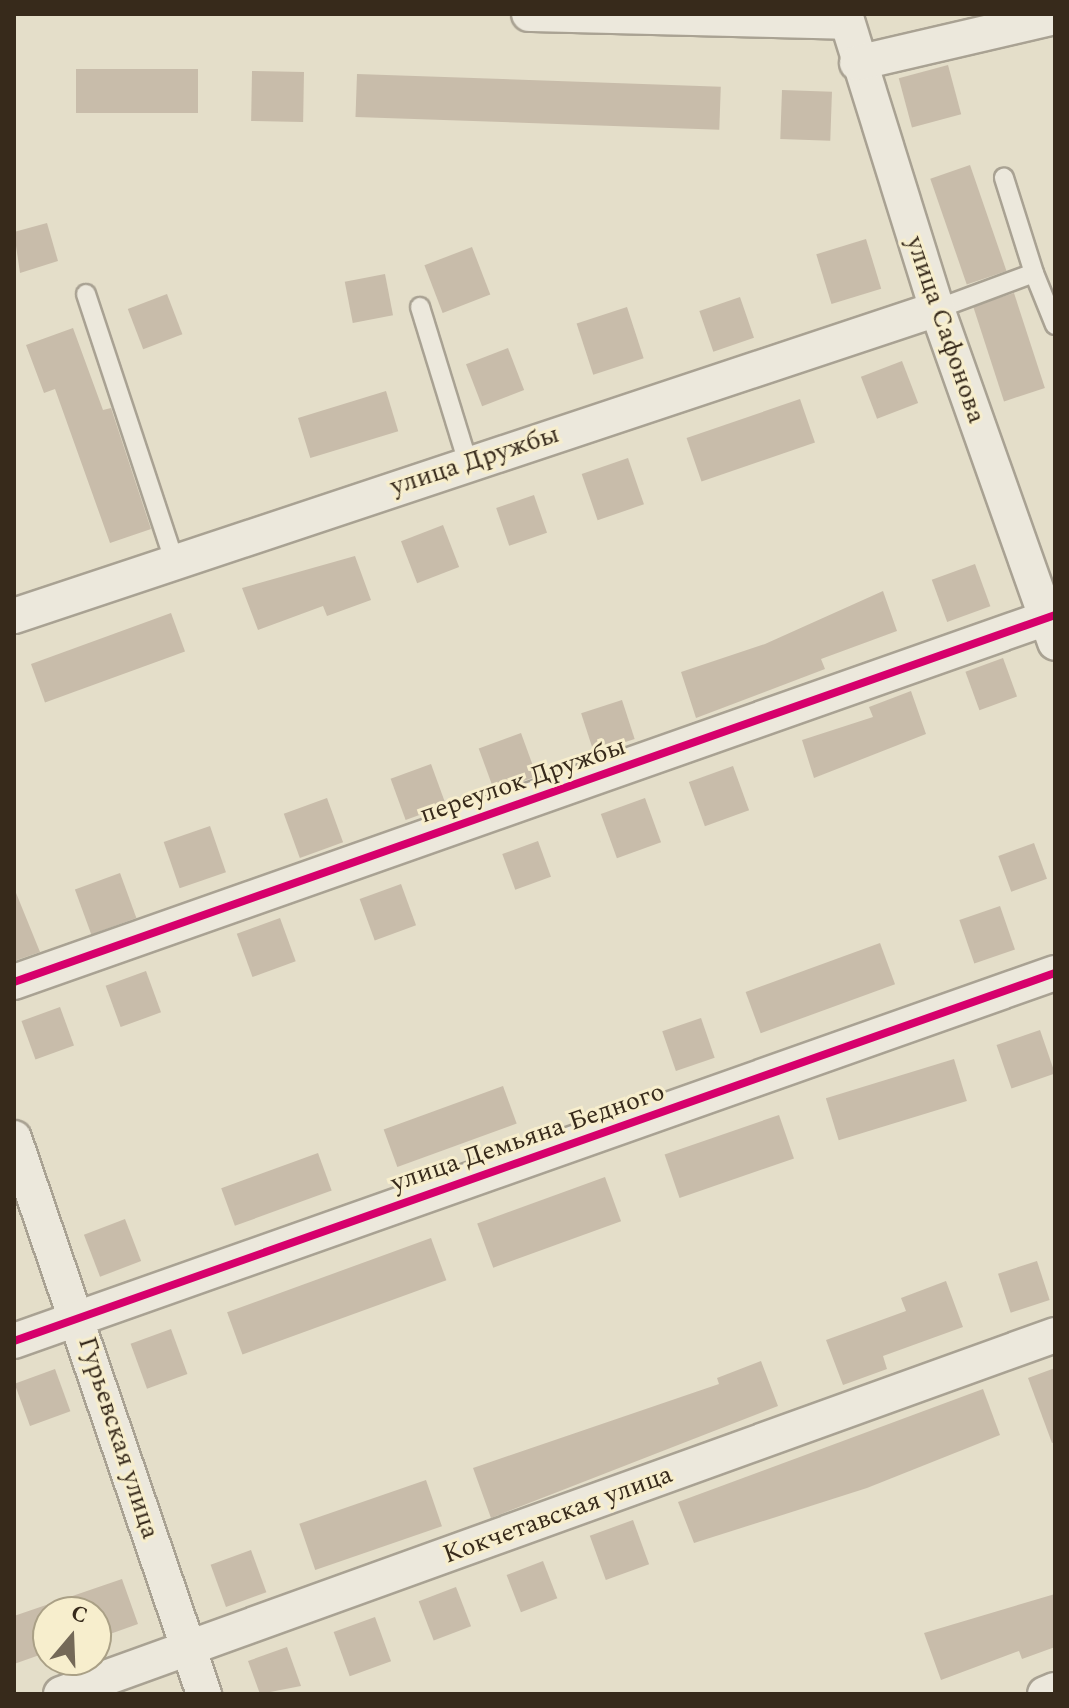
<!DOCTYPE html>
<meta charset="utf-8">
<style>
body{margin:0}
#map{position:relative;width:1069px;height:1708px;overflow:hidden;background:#e4dec9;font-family:Spectral,serif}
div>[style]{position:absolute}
.building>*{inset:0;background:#c8bcaa;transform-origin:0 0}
.roads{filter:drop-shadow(2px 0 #a9a293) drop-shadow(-2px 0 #a9a293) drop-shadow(0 2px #a9a293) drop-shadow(0 -2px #a9a293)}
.lane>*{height:18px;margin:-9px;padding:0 9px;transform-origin:9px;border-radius:9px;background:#ece8dc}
.street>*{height:34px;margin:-17px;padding:0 17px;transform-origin:17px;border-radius:17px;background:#ece8dc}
.cycleway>*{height:8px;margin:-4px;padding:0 4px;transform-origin:4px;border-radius:4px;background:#d6006c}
span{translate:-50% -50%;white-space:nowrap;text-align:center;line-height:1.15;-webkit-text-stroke:6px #f7eecd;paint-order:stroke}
.street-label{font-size:26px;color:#372a1b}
.frame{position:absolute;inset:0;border:16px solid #372a1b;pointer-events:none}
.north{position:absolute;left:32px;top:1596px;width:80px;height:80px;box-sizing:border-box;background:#f7eecd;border:2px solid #aaa086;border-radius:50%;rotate:19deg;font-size:22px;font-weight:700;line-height:32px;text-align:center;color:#372a1b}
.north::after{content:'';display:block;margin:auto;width:28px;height:36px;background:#746958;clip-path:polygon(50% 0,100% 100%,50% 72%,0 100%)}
</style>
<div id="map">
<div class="building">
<div style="left:948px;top:65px;width:51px;height:51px;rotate:75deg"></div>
<div style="left:76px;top:69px;width:122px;height:44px"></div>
<div style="left:252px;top:71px;width:52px;height:50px;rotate:1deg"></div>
<div style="left:357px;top:74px;width:364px;height:43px;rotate:2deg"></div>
<div style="left:782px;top:90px;width:50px;height:49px;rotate:2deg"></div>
<div style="left:970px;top:165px;width:112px;height:42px;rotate:71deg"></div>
<div style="clip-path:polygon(47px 223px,58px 261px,20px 273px,14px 232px)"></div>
<div style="left:866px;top:239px;width:52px;height:52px;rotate:73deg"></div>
<div style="left:472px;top:247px;width:51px;height:51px;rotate:69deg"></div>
<div style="left:385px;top:274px;width:42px;height:41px;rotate:79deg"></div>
<div style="left:1014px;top:293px;width:100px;height:43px;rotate:72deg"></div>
<div style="left:167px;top:294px;width:43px;height:42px;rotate:69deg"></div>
<div style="left:740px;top:297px;width:43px;height:43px;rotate:71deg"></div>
<div style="left:627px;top:307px;width:54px;height:53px;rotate:72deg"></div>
<div style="clip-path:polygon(73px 328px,103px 410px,111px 408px,151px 529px,110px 543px,55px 389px,44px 393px,26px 345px)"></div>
<div style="left:508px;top:348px;width:45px;height:45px;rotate:69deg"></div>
<div style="left:902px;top:361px;width:45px;height:44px;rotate:69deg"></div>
<div style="left:386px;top:391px;width:42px;height:92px;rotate:73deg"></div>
<div style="left:800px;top:399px;width:46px;height:120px;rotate:71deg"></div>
<div style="left:628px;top:458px;width:49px;height:49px;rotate:71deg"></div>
<div style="left:534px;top:495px;width:40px;height:40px;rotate:71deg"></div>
<div style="left:443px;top:525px;width:45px;height:45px;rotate:69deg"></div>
<div style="clip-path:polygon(355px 556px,371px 600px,327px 616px,323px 606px,258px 630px,242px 588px)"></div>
<div style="left:975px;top:564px;width:45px;height:46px;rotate:70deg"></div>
<div style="clip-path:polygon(883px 591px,897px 631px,821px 659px,825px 669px,696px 718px,681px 672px,765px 644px)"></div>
<div style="left:171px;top:613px;width:41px;height:149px;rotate:70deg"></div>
<div style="left:1003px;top:658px;width:41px;height:40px;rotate:70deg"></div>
<div style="clip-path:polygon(911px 691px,926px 734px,814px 778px,802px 740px,873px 717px,869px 707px)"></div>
<div style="left:622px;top:700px;width:41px;height:43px;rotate:72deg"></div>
<div style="left:521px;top:733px;width:46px;height:45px;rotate:70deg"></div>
<div style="left:431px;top:764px;width:44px;height:43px;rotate:70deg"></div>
<div style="left:733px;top:766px;width:47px;height:47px;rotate:70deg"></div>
<div style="left:327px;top:798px;width:47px;height:46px;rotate:70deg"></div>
<div style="left:645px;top:798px;width:47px;height:47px;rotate:70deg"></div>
<div style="left:210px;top:826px;width:49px;height:49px;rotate:71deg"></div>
<div style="left:538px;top:841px;width:38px;height:38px;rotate:70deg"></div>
<div style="left:1034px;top:843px;width:38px;height:38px;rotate:70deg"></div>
<div style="left:120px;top:873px;width:48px;height:48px;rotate:70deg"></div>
<div style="left:401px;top:884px;width:44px;height:44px;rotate:70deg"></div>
<div style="clip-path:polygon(14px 888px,40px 952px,14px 961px)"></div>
<div style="left:1000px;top:906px;width:46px;height:43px;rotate:71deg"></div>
<div style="left:280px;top:918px;width:46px;height:46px;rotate:70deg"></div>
<div style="left:880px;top:943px;width:44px;height:143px;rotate:70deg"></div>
<div style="left:146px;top:971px;width:44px;height:43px;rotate:70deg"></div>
<div style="left:60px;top:1007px;width:41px;height:41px;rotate:70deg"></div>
<div style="left:701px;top:1018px;width:42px;height:41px;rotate:71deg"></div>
<div style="left:1040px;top:1030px;width:46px;height:46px;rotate:71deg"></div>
<div style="left:954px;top:1059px;width:44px;height:134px;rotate:73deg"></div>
<div style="left:503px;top:1086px;width:40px;height:127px;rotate:70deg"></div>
<div style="left:779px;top:1115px;width:46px;height:121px;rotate:71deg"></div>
<div style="left:318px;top:1153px;width:40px;height:103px;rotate:70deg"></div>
<div style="left:605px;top:1177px;width:47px;height:136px;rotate:70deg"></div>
<div style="left:125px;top:1219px;width:45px;height:44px;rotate:69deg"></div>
<div style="left:431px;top:1238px;width:45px;height:217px;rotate:70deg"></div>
<div style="left:1037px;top:1261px;width:41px;height:41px;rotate:72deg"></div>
<div style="clip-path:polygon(946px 1281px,963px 1327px,883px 1356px,887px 1369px,843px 1385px,826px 1340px,906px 1311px,901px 1298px)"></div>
<div style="left:171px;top:1329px;width:48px;height:43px;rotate:70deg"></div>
<div style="clip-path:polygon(761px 1361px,778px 1406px,491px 1518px,473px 1468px,719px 1384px,717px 1378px)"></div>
<div style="clip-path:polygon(1055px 1368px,1055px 1442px,1052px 1443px,1028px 1378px)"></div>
<div style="left:55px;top:1369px;width:45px;height:43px;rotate:70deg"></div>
<div style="clip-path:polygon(983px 1389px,1000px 1435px,867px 1488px,694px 1543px,678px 1502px)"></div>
<div style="left:426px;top:1480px;width:49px;height:134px;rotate:71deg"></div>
<div style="left:633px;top:1520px;width:47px;height:46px;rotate:70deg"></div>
<div style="left:251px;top:1550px;width:45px;height:43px;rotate:70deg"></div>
<div style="left:543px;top:1561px;width:40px;height:39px;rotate:69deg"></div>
<div style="clip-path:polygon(122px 1579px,138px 1624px,96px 1639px,96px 1612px,48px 1612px,48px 1652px,14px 1664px,14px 1616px)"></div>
<div style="left:456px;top:1587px;width:42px;height:40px;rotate:69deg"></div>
<div style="clip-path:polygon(1055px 1594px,1055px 1647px,1022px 1659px,1019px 1651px,941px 1680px,924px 1633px)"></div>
<div style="left:375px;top:1617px;width:47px;height:44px;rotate:70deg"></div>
<div style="clip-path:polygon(287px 1647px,301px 1686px,260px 1694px,248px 1661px)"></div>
</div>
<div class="roads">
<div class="lane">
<div style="left:1034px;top:273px;width:56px;rotate:68deg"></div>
<div style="left:86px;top:294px;width:280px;rotate:71.7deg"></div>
<div style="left:420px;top:307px;width:163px;rotate:72.9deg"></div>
<div style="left:937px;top:309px;width:103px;rotate:-20.4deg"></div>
<div style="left:1034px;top:273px;width:100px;rotate:-107.5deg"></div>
</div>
<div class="street">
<div style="left:529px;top:14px;width:318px;rotate:1.4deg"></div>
<div style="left:845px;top:14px;width:309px;rotate:72.7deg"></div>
<div style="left:937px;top:309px;width:354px;rotate:70.5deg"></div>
<div style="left:857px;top:63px;width:203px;rotate:-13.1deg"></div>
<div style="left:14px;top:616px;width:973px;rotate:-18.4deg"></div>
<div style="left:14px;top:982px;width:1104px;rotate:-19.42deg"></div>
<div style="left:14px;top:1138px;width:588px;rotate:71.13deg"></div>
<div style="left:14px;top:1341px;width:1104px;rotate:-19.47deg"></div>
<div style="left:61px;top:1694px;width:1057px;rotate:-19.86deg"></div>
<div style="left:1045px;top:1694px;width:11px;rotate:-22deg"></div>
</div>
</div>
<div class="cycleway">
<div style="left:14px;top:982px;width:1104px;rotate:-19.42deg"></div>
<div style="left:14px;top:1341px;width:1104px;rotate:-19.47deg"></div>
</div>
<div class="street-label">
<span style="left:945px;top:330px;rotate:71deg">улица Сафонова</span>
<span style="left:475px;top:461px;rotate:-18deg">улица Дружбы</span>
<span style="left:523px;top:781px;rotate:-19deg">переулок Дружбы</span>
<span style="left:528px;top:1138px;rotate:-19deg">улица Демьяна Бедного</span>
<span style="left:118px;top:1438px;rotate:72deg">Гурьевская улица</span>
<span style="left:558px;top:1515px;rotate:-20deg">Кокчетавская улица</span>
</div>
<div class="frame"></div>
<div class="north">С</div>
</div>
